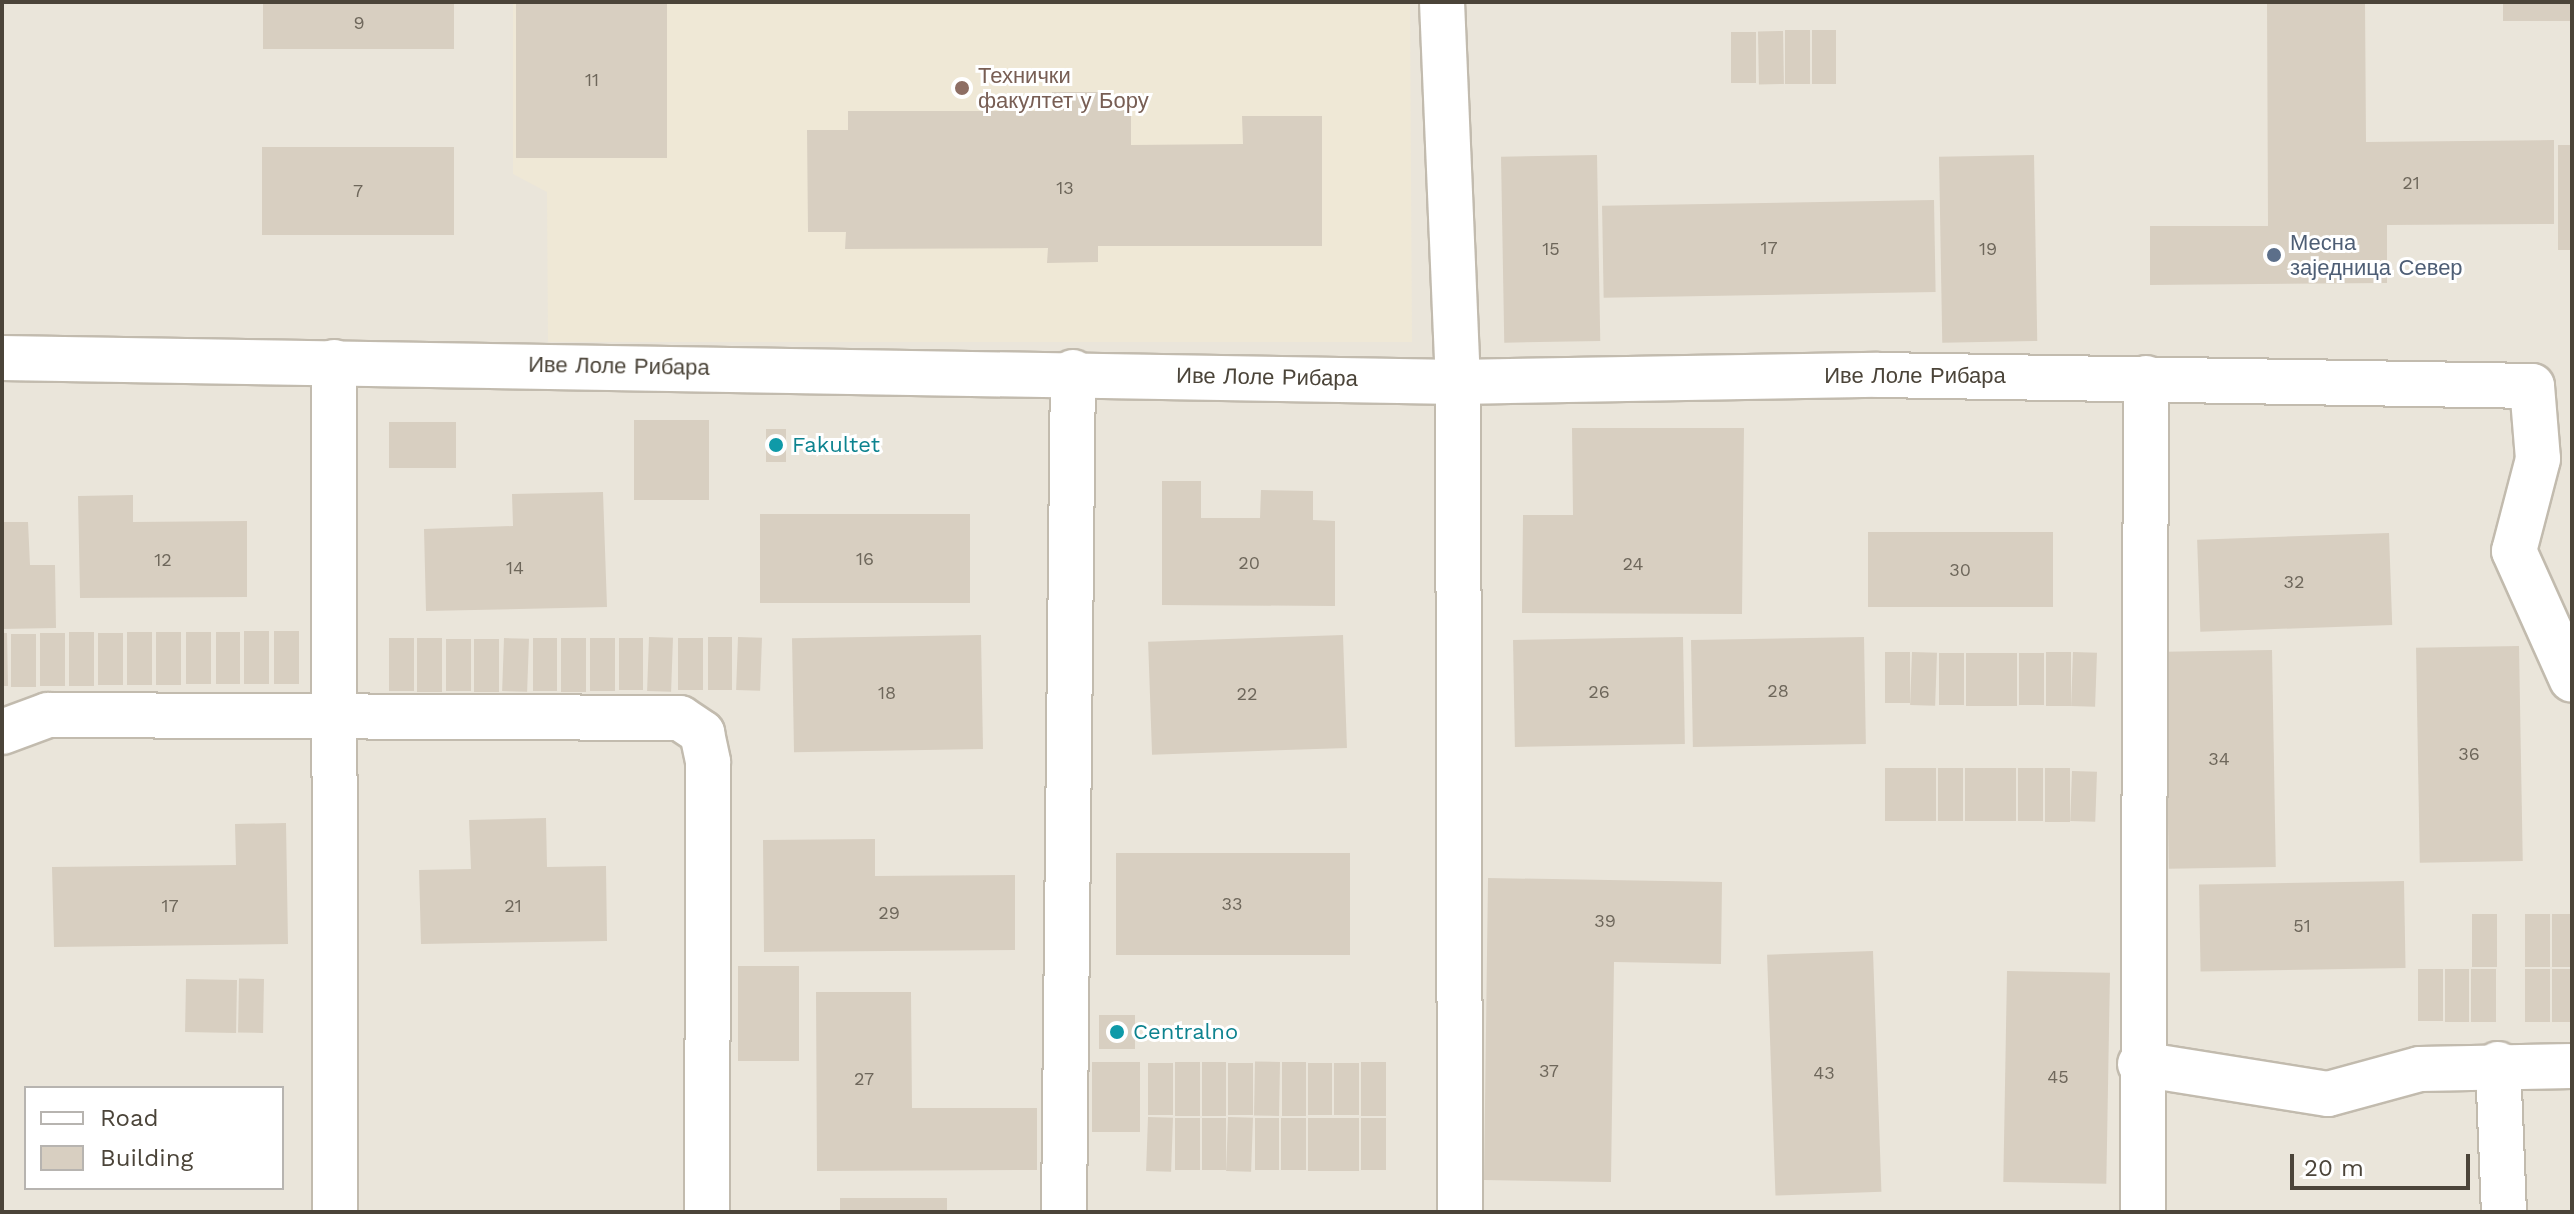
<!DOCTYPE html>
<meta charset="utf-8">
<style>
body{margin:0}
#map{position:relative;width:2574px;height:1214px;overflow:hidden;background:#f6f3ec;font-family:"Work Sans",sans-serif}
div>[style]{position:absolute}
.residential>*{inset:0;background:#eae5da;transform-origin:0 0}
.education>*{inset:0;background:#efe8d6}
.building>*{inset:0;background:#d8cfc1;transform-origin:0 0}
.roads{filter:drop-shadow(2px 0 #c2bbae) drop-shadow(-2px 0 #c2bbae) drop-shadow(0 2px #c2bbae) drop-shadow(0 -2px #c2bbae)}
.minor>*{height:44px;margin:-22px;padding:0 22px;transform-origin:22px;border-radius:22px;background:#fff}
.dots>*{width:22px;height:22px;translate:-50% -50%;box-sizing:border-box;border:4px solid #fff;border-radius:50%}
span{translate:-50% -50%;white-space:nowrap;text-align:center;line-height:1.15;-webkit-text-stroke:6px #fff;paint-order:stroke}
.number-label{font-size:18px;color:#6e675b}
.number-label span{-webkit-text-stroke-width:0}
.education-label{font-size:22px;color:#785e54}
.left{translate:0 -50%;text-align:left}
.service-label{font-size:22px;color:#4e5e75}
.street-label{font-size:22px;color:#4b4439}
.culture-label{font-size:22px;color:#0d838f}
.frame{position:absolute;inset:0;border:4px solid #4b4439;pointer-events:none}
.legend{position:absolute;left:24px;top:1086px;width:260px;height:104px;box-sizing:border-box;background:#fff;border:2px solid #b7b4b0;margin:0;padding:10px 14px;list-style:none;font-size:24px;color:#4b4439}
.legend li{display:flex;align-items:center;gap:16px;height:40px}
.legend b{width:40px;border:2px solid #b7b4b0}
.scale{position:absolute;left:2290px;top:1154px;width:180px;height:36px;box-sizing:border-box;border:4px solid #4b4439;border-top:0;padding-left:10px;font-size:24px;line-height:28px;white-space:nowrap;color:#4b4439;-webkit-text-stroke:6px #fff;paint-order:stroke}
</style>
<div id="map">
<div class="residential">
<div style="clip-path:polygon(evenodd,2px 2px,1444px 2px,1458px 1212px,2px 1212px,2px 2px,26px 1088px,282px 1088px,282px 1188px,26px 1188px,26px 1088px)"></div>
<div style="left:1457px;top:2px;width:1115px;height:1210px"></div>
</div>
<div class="education">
<div style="clip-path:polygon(513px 2px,1410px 2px,1412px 342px,548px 342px,547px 192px,513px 174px)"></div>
</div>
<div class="building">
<div style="left:263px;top:2px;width:191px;height:47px"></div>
<div style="left:516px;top:2px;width:151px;height:156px"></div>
<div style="clip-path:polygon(2267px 2px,2365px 2px,2366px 142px,2554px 140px,2554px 224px,2387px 225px,2387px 283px,2150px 285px,2150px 226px,2268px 226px)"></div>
<div style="left:2503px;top:2px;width:69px;height:19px"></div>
<div style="left:1810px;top:30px;width:54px;height:25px;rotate:90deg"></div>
<div style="left:1812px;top:30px;width:24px;height:54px"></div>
<div style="left:1783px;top:31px;width:53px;height:25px;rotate:89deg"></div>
<div style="left:1731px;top:32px;width:25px;height:51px"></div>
<div style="clip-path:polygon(1052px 92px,1106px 92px,1107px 110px,1131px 110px,1131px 145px,1243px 144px,1242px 116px,1322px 116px,1322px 246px,1098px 246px,1098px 262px,1047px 263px,1048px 248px,845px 249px,846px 232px,808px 232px,807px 130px,848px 130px,848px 111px,1052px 111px)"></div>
<div style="left:2558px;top:145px;width:14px;height:105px"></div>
<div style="left:262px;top:147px;width:192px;height:88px"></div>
<div style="left:1597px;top:155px;width:186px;height:96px;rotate:89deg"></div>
<div style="left:2034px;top:155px;width:186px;height:95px;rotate:89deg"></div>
<div style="left:1934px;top:200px;width:92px;height:332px;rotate:89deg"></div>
<div style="left:634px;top:420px;width:75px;height:80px"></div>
<div style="left:389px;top:422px;width:67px;height:46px"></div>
<div style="clip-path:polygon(1572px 428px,1744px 428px,1742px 614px,1522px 613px,1523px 515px,1573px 515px)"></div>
<div style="left:766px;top:429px;width:20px;height:33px"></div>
<div style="clip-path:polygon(1162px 481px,1201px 481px,1201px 518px,1260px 518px,1261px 490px,1313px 491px,1313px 520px,1335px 521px,1335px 606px,1162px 605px)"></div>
<div style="clip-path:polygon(603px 492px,607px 607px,426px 611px,424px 529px,513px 526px,512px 494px)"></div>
<div style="clip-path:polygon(133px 495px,133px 522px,247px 521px,247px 597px,80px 598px,78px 496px)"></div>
<div style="left:970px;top:514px;width:89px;height:210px;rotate:90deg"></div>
<div style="clip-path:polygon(2px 522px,28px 522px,30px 565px,55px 565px,56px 628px,2px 629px)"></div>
<div style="left:1868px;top:532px;width:185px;height:75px"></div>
<div style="left:2389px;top:533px;width:92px;height:192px;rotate:88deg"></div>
<div style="left:244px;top:631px;width:25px;height:53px"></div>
<div style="left:274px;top:631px;width:25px;height:53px"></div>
<div style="left:94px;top:632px;width:54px;height:25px;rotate:90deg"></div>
<div style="left:127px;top:632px;width:25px;height:53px"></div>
<div style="left:156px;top:632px;width:25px;height:53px"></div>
<div style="left:186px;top:632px;width:25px;height:52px"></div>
<div style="left:216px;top:632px;width:24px;height:52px"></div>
<div style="clip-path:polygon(2px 633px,7px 633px,8px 686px,2px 686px)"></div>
<div style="left:40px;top:633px;width:25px;height:53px"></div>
<div style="left:98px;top:633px;width:25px;height:52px"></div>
<div style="left:11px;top:634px;width:25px;height:53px"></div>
<div style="left:981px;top:635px;width:114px;height:189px;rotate:89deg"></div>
<div style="left:1343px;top:635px;width:113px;height:195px;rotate:88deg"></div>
<div style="left:649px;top:637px;width:24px;height:54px;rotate:2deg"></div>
<div style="left:708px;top:637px;width:24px;height:53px"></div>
<div style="left:738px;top:637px;width:24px;height:53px;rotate:2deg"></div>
<div style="left:1683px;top:637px;width:107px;height:170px;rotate:89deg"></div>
<div style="left:1864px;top:637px;width:107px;height:173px;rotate:89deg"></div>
<div style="left:389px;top:638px;width:25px;height:53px"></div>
<div style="left:417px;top:638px;width:25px;height:54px"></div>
<div style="left:504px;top:638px;width:25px;height:53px;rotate:2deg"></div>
<div style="left:533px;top:638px;width:24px;height:53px"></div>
<div style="left:561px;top:638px;width:25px;height:54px"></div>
<div style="left:590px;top:638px;width:25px;height:53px"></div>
<div style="left:619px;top:638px;width:24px;height:52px"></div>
<div style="left:678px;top:638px;width:25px;height:52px"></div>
<div style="left:446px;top:639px;width:25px;height:52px"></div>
<div style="left:474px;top:639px;width:25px;height:53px"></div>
<div style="left:2519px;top:646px;width:215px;height:103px;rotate:89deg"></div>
<div style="left:2272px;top:650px;width:217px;height:107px;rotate:89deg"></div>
<div style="left:1885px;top:652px;width:25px;height:51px"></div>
<div style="left:1912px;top:652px;width:25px;height:53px;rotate:2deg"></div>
<div style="left:2071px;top:652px;width:54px;height:25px;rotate:90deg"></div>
<div style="left:2073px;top:652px;width:24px;height:54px;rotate:2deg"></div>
<div style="left:1939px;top:653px;width:25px;height:52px"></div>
<div style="left:1966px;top:653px;width:51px;height:53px"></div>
<div style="left:2019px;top:653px;width:25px;height:52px"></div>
<div style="left:1885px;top:768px;width:51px;height:53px"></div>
<div style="left:1938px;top:768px;width:25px;height:53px"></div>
<div style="left:1965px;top:768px;width:51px;height:53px"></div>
<div style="left:2018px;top:768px;width:25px;height:53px"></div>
<div style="left:2045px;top:768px;width:25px;height:54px"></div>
<div style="left:2072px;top:771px;width:25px;height:50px;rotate:2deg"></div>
<div style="clip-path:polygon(546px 818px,547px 867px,606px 866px,607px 941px,421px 944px,419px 870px,471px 869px,469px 820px)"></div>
<div style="clip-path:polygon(286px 823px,288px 944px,54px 947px,52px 867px,236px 865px,235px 824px)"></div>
<div style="clip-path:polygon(875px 839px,875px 876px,1015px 875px,1015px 950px,764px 952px,763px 840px)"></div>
<div style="left:1116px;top:853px;width:234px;height:102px"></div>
<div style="clip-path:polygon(1488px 878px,1722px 882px,1721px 964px,1614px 962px,1611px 1182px,1484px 1180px)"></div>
<div style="left:2404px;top:881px;width:87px;height:205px;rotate:89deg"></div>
<div style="left:2472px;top:914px;width:25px;height:53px"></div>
<div style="left:2525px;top:914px;width:25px;height:53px"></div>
<div style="left:2552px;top:914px;width:20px;height:53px"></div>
<div style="left:1873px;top:951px;width:241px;height:106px;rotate:88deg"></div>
<div style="left:738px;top:966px;width:61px;height:95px"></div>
<div style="left:2418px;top:969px;width:25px;height:52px"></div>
<div style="left:2445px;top:969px;width:24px;height:53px"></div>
<div style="left:2471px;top:969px;width:25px;height:53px"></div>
<div style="left:2525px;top:969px;width:25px;height:53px"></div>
<div style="left:2552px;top:969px;width:20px;height:53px"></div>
<div style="left:2007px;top:971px;width:103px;height:211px;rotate:1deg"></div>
<div style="left:186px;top:979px;width:51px;height:53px;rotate:1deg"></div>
<div style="left:264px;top:979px;width:54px;height:25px;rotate:91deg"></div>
<div style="clip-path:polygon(816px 992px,911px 992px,912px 1108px,1037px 1108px,1037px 1170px,817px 1171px)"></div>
<div style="left:1099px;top:1015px;width:36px;height:34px"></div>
<div style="left:1092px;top:1062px;width:48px;height:70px"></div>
<div style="left:1200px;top:1062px;width:54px;height:25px;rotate:90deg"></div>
<div style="left:1202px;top:1062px;width:24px;height:54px"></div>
<div style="left:1280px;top:1062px;width:54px;height:25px;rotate:91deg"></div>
<div style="left:1282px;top:1062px;width:24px;height:54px"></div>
<div style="left:1361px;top:1062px;width:25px;height:54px"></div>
<div style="left:1148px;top:1063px;width:25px;height:52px"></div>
<div style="left:1228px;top:1063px;width:25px;height:52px"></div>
<div style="left:1308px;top:1063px;width:24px;height:52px"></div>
<div style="left:1334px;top:1063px;width:25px;height:52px"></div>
<div style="left:1148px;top:1117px;width:25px;height:54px;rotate:2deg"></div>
<div style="left:1228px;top:1117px;width:25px;height:54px;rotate:2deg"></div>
<div style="left:1175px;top:1118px;width:25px;height:52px"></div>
<div style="left:1202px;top:1118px;width:24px;height:52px"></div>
<div style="left:1255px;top:1118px;width:24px;height:52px"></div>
<div style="left:1281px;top:1118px;width:25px;height:52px"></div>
<div style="left:1308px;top:1118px;width:51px;height:53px"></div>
<div style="left:1361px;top:1118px;width:25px;height:52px"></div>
<div style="left:947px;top:1198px;width:14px;height:107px;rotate:90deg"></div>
</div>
<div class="roads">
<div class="minor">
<div style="left:1442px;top:2px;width:380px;rotate:87.6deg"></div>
<div style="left:1458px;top:382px;width:830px;rotate:89.86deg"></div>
<div style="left:2px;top:358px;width:1456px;rotate:0.94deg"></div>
<div style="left:1458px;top:382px;width:420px;rotate:-1deg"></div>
<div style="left:1878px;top:375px;width:654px;rotate:0.96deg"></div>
<div style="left:2532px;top:386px;width:73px;rotate:85.3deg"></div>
<div style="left:2538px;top:459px;width:95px;rotate:104.6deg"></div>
<div style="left:2514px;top:551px;width:141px;rotate:65.8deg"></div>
<div style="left:334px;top:362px;width:850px;rotate:89.93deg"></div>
<div style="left:2px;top:732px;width:49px;rotate:-20.3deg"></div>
<div style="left:48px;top:715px;width:632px;rotate:0.27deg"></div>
<div style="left:680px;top:718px;width:27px;rotate:34deg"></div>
<div style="left:702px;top:733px;width:30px;rotate:78deg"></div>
<div style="left:708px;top:762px;width:450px;rotate:90.1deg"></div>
<div style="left:2140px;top:1064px;width:190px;rotate:9.1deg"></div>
<div style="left:2328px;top:1094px;width:95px;rotate:-15.2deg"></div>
<div style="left:2420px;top:1069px;width:152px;rotate:-1.1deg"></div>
<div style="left:2498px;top:1064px;width:148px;rotate:87.7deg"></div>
<div style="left:1064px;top:1212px;width:840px;rotate:-89.39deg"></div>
<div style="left:2143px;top:1212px;width:834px;rotate:-89.79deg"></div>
</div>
</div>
<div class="dots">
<div style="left:962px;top:88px;background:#8d6e63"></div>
<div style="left:2274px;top:255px;background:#5c6f8a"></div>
<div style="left:776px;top:445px;background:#0f9aa8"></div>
<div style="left:1117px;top:1032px;background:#0f9aa8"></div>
</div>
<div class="number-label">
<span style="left:359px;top:23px">9</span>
<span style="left:592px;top:80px">11</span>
<span style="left:2411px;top:183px">21</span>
<span style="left:1065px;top:188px">13</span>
<span style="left:358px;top:191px">7</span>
<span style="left:1769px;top:248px">17</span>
<span style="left:1551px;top:249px">15</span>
<span style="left:1988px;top:249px">19</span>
<span style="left:865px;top:559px">16</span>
<span style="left:163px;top:560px">12</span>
<span style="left:1249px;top:563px">20</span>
<span style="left:1633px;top:564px">24</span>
<span style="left:515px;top:568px">14</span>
<span style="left:1960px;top:570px">30</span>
<span style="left:2294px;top:582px">32</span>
<span style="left:1778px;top:691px">28</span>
<span style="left:1599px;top:692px">26</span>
<span style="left:887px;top:693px">18</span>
<span style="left:1247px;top:694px">22</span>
<span style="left:2469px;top:754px">36</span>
<span style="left:2219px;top:759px">34</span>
<span style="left:1232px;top:904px">33</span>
<span style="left:170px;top:906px">17</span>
<span style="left:513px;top:906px">21</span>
<span style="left:889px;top:913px">29</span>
<span style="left:1605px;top:921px">39</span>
<span style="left:2302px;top:926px">51</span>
<span style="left:1549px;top:1071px">37</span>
<span style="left:1824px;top:1073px">43</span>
<span style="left:2058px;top:1077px">45</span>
<span style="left:864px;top:1079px">27</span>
</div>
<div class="education-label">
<span class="left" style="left:978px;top:88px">Технички<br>факултет у Бору</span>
</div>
<div class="service-label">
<span class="left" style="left:2290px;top:255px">Месна<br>заједница Север</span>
</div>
<div class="street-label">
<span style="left:619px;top:366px;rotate:1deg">Иве Лоле Рибара</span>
<span style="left:1915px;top:376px">Иве Лоле Рибара</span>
<span style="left:1267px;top:377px;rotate:1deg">Иве Лоле Рибара</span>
</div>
<div class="culture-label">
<span class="left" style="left:792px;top:445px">Fakultet</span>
<span class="left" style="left:1133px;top:1032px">Centralno</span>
</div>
<div class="frame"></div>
<ul class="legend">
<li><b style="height:10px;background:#fff"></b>Road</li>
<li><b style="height:22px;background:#d8cfc1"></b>Building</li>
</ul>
<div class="scale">20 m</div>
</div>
